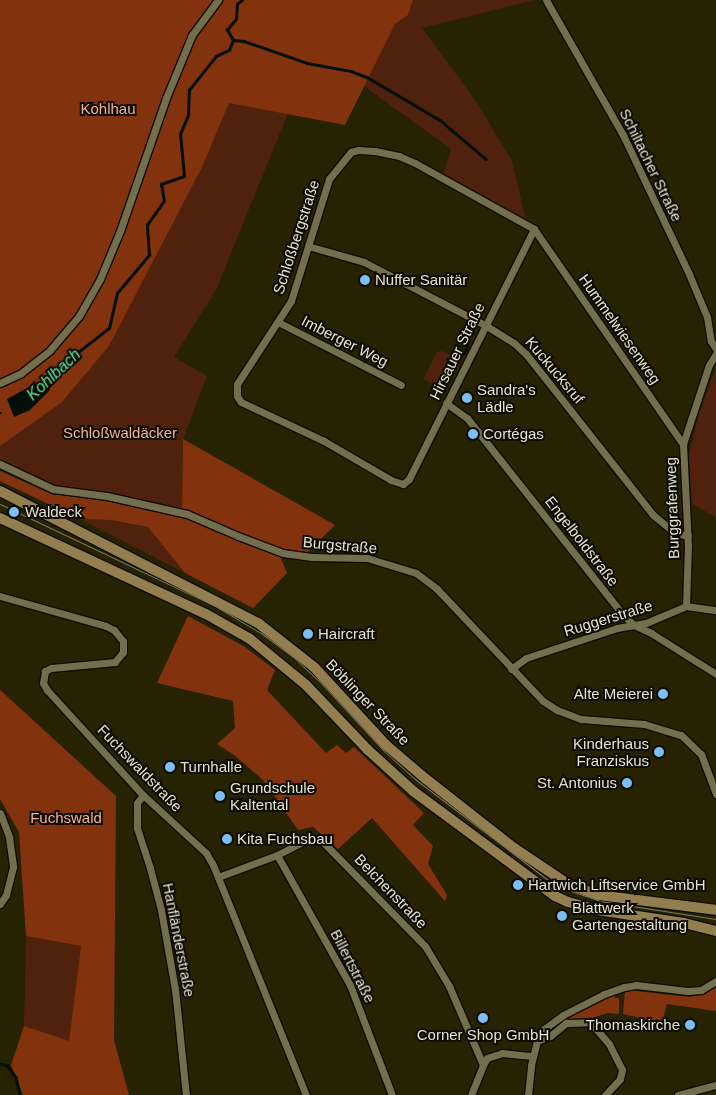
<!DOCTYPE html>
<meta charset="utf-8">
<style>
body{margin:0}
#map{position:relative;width:716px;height:1095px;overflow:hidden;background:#272202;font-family:Arial,sans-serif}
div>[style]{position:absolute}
.green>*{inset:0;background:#50220e}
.forest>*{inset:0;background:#82330d}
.water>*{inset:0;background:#040f08}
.stream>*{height:2.5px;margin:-1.25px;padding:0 1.25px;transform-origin:1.25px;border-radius:1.25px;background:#040f08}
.roads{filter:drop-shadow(1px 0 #0f0b00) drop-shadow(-1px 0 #0f0b00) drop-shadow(0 1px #0f0b00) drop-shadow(0 -1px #0f0b00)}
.minor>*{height:7px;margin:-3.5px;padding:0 3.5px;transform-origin:3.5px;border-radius:3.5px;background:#736e4c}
.secondary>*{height:10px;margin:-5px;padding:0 5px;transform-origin:5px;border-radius:5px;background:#937e50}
.tram>*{height:1px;margin:-0.5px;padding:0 0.5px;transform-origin:0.5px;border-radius:0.5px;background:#7f7a61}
.dots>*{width:14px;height:14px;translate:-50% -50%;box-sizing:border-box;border:2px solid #0d0b02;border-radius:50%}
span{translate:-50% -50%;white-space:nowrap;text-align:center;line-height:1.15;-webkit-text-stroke:4px #0d0b02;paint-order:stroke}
.park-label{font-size:15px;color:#f5b095}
.street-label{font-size:15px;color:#e5e2d0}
.poi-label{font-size:15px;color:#e5e2d0}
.left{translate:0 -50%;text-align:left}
.right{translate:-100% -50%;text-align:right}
.water-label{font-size:16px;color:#5ee09f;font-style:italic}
</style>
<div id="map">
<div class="green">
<div style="clip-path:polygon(413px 0,534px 0,422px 28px,476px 101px,512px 161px,526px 220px,443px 174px,451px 149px,364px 86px,395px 24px,408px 15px)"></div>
<div style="clip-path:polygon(229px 102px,288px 113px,217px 288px,174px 357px,207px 376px,183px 439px,182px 511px,163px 504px,56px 485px,0 460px,0 446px,203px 165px)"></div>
<div style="clip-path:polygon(443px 351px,459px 361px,444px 390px,423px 379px,437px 352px)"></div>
<div style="clip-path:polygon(716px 368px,716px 517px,692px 504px,689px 455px,699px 414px)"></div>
<div style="clip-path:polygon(80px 519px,111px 520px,148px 527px,185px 573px)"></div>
<div style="clip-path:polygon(26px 936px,81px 946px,69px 1042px,24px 1026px)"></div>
</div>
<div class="forest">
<div style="clip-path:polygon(0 0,413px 0,408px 15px,395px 24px,345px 125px,229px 103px,203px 165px,109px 346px,62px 402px,0 446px)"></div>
<div style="clip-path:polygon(183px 439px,335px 525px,307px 553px,280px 556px,287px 573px,253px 608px,185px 573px,148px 527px,111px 520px,80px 519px,0 481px,0 471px,47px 492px,182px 511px)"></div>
<div style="clip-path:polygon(188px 616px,245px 647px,275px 670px,267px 690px,326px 753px,337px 745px,346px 753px,354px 747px,424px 813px,413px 825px,433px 846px,428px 864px,447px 895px,445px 901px,372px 818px,338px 849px,313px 827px,298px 830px,264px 781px,234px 755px,217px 744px,235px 728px,233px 701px,157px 683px)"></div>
<div style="clip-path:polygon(0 690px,116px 796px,114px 1040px,129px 1095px,23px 1095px,11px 1065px,24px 1026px,69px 1041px,81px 946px,26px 936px,19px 832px,0 799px)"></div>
<div style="clip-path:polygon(716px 986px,716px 1011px,667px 1004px,662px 1023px,623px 1014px,625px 991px,618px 992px,625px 990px,636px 991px,689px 997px,703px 994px)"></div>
<div style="clip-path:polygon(615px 994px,615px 998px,619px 998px,619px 1014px,607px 1013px,590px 1019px,569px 1019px,568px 1017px)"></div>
</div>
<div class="water">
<div style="clip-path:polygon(38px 382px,48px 384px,50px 390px,30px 410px,14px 417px,7px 399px)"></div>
</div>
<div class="stream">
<div style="left:233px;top:40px;width:11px;rotate:5deg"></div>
<div style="left:244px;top:41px;width:67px;rotate:19.2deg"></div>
<div style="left:307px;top:63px;width:45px;rotate:10.3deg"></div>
<div style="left:351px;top:71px;width:17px;rotate:21deg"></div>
<div style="left:367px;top:77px;width:85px;rotate:30.5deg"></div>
<div style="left:440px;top:120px;width:60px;rotate:40.3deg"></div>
<div style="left:447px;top:359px;width:10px"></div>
<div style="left:457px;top:359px;width:9px;rotate:-41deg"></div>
<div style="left:464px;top:353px;width:7px;rotate:-63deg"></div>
<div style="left:467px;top:347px;width:9px;rotate:-90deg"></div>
<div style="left:467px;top:338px;width:9px;rotate:-63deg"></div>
<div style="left:47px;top:385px;width:28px;rotate:-52deg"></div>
<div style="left:64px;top:363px;width:57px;rotate:-37.9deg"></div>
<div style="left:109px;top:328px;width:36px;rotate:-77deg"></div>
<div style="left:117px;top:293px;width:50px;rotate:-49.9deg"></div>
<div style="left:149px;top:255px;width:30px;rotate:-94deg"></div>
<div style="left:147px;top:225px;width:29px;rotate:-55deg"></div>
<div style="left:164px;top:201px;width:17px;rotate:-100deg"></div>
<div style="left:161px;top:184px;width:24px;rotate:-19deg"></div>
<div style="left:184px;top:176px;width:42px;rotate:-95.4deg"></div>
<div style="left:180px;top:134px;width:21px;rotate:-67deg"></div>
<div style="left:188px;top:115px;width:25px;rotate:-88deg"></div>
<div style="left:189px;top:90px;width:43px;rotate:-51.5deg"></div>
<div style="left:216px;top:56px;width:14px;rotate:-25deg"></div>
<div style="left:229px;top:50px;width:11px;rotate:-68deg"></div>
<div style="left:233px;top:40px;width:12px;rotate:-121deg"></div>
<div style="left:227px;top:30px;width:14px;rotate:-51deg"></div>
<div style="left:236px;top:19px;width:15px;rotate:-86deg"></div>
<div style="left:237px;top:4px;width:6px;rotate:-39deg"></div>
<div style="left:0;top:413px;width:1px"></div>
<div style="left:0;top:1064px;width:7px;rotate:8deg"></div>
<div style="left:7px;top:1065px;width:15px;rotate:53deg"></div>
<div style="left:16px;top:1077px;width:18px;rotate:77deg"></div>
</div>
<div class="roads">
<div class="minor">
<div style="left:546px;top:0;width:155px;rotate:60.3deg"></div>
<div style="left:623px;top:135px;width:154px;rotate:64.6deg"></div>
<div style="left:689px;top:274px;width:47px;rotate:67.3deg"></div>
<div style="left:707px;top:317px;width:24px;rotate:81deg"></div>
<div style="left:711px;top:341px;width:9px;rotate:58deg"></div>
<div style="left:534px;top:229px;width:280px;rotate:116.6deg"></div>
<div style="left:409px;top:479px;width:8px;rotate:140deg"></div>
<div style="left:403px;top:484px;width:13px;rotate:-162deg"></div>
<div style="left:391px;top:480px;width:78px;rotate:-149.8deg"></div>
<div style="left:324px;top:441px;width:92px;rotate:-154.8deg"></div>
<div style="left:241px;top:402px;width:7px;rotate:-124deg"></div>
<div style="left:237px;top:396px;width:12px;rotate:-90deg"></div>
<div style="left:237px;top:384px;width:99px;rotate:-57deg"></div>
<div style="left:291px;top:301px;width:128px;rotate:-72.7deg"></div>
<div style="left:329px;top:179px;width:35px;rotate:-51deg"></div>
<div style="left:351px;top:152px;width:7px;rotate:-16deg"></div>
<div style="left:358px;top:150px;width:17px;rotate:3deg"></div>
<div style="left:375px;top:151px;width:25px;rotate:12deg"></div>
<div style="left:399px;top:156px;width:17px;rotate:24deg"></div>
<div style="left:415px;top:163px;width:136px;rotate:29deg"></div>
<div style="left:534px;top:229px;width:262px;rotate:55.3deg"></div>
<div style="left:308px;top:246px;width:58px;rotate:15.9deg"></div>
<div style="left:364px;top:262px;width:136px;rotate:27.5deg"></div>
<div style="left:485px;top:325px;width:34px;rotate:32deg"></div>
<div style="left:514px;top:343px;width:16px;rotate:43deg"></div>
<div style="left:526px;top:354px;width:205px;rotate:51.7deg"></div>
<div style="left:653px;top:515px;width:28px;rotate:39deg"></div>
<div style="left:675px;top:533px;width:13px;rotate:13deg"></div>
<div style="left:278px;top:322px;width:138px;rotate:27.1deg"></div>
<div style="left:0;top:383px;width:23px;rotate:-25deg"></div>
<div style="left:21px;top:373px;width:37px;rotate:-38deg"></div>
<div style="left:50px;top:350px;width:45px;rotate:-49.5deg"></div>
<div style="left:79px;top:316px;width:43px;rotate:-60.4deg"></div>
<div style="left:100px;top:279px;width:52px;rotate:-67.4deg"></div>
<div style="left:120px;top:231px;width:141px;rotate:-70.9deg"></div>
<div style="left:166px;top:98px;width:68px;rotate:-67.6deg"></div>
<div style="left:192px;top:35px;width:44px;rotate:-53.4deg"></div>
<div style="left:446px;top:403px;width:26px;rotate:36deg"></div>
<div style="left:467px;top:418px;width:251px;rotate:51.6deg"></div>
<div style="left:623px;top:615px;width:15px;rotate:42deg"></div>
<div style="left:634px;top:625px;width:19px;rotate:25deg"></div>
<div style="left:651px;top:633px;width:77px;rotate:32.2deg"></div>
<div style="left:0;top:464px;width:59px;rotate:25.3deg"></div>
<div style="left:53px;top:489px;width:54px;rotate:7.4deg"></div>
<div style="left:107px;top:496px;width:82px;rotate:12.7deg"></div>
<div style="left:187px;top:514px;width:56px;rotate:23.3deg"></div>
<div style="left:238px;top:536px;width:48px;rotate:20.7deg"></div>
<div style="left:283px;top:553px;width:29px;rotate:8deg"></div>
<div style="left:312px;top:557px;width:55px;rotate:1deg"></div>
<div style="left:367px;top:558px;width:51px;rotate:17deg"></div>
<div style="left:416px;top:573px;width:26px;rotate:37deg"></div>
<div style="left:437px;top:589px;width:154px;rotate:46.6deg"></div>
<div style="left:543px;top:701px;width:17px;rotate:33deg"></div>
<div style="left:557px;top:710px;width:26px;rotate:21deg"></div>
<div style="left:581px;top:719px;width:63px;rotate:4.5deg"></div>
<div style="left:644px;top:724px;width:39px;rotate:17deg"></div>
<div style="left:681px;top:735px;width:28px;rotate:44deg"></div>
<div style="left:701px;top:754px;width:43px;rotate:69.4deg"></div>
<div style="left:0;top:596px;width:110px;rotate:15.8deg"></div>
<div style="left:106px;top:626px;width:9px;rotate:27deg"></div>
<div style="left:114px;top:630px;width:14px;rotate:51deg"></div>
<div style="left:123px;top:641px;width:11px;rotate:90deg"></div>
<div style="left:123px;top:652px;width:13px;rotate:129deg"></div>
<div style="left:115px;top:662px;width:64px;rotate:174.6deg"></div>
<div style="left:51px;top:668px;width:7px;rotate:153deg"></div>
<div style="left:45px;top:671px;width:12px;rotate:99deg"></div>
<div style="left:43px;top:683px;width:8px;rotate:60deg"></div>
<div style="left:47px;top:690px;width:142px;rotate:47.6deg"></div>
<div style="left:143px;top:795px;width:86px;rotate:42.6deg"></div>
<div style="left:206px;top:853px;width:14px;rotate:60deg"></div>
<div style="left:213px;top:865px;width:248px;rotate:68deg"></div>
<div style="left:686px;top:606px;width:60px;rotate:-88.1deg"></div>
<div style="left:688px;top:546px;width:102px;rotate:-92.8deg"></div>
<div style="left:683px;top:444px;width:83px;rotate:-71.8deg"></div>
<div style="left:709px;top:365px;width:13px;rotate:-58deg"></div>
<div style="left:511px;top:669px;width:19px;rotate:-36deg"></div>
<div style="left:526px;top:658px;width:96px;rotate:-18.2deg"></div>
<div style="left:617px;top:628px;width:29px;rotate:-10deg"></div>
<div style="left:646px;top:623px;width:43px;rotate:-23deg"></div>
<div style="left:686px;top:606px;width:30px;rotate:8deg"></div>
<div style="left:143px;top:795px;width:10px;rotate:127deg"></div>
<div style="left:137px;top:803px;width:25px;rotate:90deg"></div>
<div style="left:137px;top:828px;width:42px;rotate:72deg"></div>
<div style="left:150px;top:868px;width:43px;rotate:75.3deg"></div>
<div style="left:161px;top:910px;width:80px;rotate:80deg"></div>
<div style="left:175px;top:989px;width:107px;rotate:84.1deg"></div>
<div style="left:0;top:813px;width:26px;rotate:69deg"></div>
<div style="left:9px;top:837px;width:30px;rotate:82deg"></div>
<div style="left:13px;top:867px;width:29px;rotate:104deg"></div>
<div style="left:6px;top:895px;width:11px;rotate:124deg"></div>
<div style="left:277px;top:855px;width:149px;rotate:60.7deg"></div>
<div style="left:350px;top:985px;width:118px;rotate:69.1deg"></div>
<div style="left:218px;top:877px;width:63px;rotate:-20.4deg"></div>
<div style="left:277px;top:855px;width:31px;rotate:-27deg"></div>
<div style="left:305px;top:841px;width:11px;rotate:-10deg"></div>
<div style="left:316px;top:839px;width:6px;rotate:18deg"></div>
<div style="left:322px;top:841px;width:147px;rotate:45.6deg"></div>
<div style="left:425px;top:946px;width:47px;rotate:59deg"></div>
<div style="left:449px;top:986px;width:86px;rotate:66.7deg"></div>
<div style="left:537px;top:1041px;width:14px;rotate:-21deg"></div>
<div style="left:550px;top:1036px;width:21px;rotate:-39deg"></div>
<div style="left:566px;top:1023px;width:24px;rotate:-2deg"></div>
<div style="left:590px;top:1022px;width:29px;rotate:49deg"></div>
<div style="left:609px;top:1044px;width:29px;rotate:63deg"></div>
<div style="left:622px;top:1070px;width:9px;rotate:103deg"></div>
<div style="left:620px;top:1079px;width:22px;rotate:133deg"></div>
<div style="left:471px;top:1095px;width:32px;rotate:-68deg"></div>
<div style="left:483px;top:1065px;width:8px;rotate:-60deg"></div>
<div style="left:487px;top:1058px;width:16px;rotate:-18deg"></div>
<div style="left:502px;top:1053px;width:30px;rotate:6deg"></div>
<div style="left:528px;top:1095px;width:30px;rotate:-84deg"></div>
<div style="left:531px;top:1065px;width:25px;rotate:-76deg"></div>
<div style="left:537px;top:1041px;width:14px;rotate:-60deg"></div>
<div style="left:544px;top:1029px;width:24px;rotate:-36deg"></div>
<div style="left:563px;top:1015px;width:46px;rotate:-27.1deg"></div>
<div style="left:604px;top:994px;width:21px;rotate:-19deg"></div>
<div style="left:624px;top:987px;width:12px;rotate:-9deg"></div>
<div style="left:636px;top:985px;width:52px;rotate:6.6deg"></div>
<div style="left:688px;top:991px;width:13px;rotate:-4deg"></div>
<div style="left:701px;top:990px;width:17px;rotate:-31deg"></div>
<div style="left:678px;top:1095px;width:39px;rotate:-15deg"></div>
</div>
<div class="secondary">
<div style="left:0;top:491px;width:290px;rotate:27.1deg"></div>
<div style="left:258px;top:623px;width:71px;rotate:38.2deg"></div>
<div style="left:314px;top:667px;width:106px;rotate:47.3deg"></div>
<div style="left:386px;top:745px;width:52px;rotate:40.4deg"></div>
<div style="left:426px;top:779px;width:112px;rotate:38.1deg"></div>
<div style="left:514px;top:848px;width:65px;rotate:33.7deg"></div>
<div style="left:568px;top:884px;width:32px;rotate:20deg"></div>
<div style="left:598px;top:895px;width:119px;rotate:7.2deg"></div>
<div style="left:0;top:518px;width:227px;rotate:25deg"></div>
<div style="left:206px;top:614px;width:51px;rotate:29.6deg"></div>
<div style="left:250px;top:639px;width:72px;rotate:39.4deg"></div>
<div style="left:306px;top:685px;width:90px;rotate:46.4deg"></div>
<div style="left:368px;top:750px;width:61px;rotate:42.3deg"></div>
<div style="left:413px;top:791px;width:177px;rotate:36.5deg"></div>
<div style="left:555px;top:896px;width:14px;rotate:25deg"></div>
<div style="left:568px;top:902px;width:30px;rotate:15deg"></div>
<div style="left:597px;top:910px;width:88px;rotate:8.5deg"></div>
<div style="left:684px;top:923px;width:33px;rotate:14deg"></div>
</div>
</div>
<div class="tram">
<div style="left:0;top:504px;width:238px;rotate:25.4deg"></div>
<div style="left:215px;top:606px;width:53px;rotate:30.4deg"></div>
<div style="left:261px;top:633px;width:39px;rotate:37deg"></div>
<div style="left:292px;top:656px;width:37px;rotate:43deg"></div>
<div style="left:319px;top:681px;width:96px;rotate:47.1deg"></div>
<div style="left:384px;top:751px;width:42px;rotate:42.1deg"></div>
<div style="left:415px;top:779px;width:177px;rotate:37.2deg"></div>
<div style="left:556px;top:886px;width:46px;rotate:18.8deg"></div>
<div style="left:600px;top:901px;width:117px;rotate:8.8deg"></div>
</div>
<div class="dots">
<div style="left:365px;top:280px;background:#7bbef8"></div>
<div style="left:467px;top:398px;background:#7bbef8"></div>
<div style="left:473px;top:434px;background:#7bbef8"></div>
<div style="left:14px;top:512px;background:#7bbef8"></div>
<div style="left:308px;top:634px;background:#7bbef8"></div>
<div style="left:663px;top:694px;background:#7bbef8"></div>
<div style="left:659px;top:752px;background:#7bbef8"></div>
<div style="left:170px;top:767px;background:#7bbef8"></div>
<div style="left:627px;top:783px;background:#7bbef8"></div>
<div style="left:220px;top:796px;background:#7bbef8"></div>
<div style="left:227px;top:839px;background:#7bbef8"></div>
<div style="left:518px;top:885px;background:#7bbef8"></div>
<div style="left:562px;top:916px;background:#7bbef8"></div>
<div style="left:483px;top:1018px;background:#7bbef8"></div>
<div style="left:690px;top:1025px;background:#7bbef8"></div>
</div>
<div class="park-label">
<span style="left:108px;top:109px">Kohlhau</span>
<span style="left:120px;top:433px">Schloßwaldäcker</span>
<span style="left:66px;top:818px">Fuchswald</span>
</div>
<div class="street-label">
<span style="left:651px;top:165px;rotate:64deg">Schiltacher Straße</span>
<span style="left:296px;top:237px;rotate:-72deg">Schloßbergstraße</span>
<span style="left:620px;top:329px;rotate:55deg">Hummelwiesenweg</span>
<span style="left:345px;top:341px;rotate:27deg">Imberger Weg</span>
<span style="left:457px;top:351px;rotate:-64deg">Hirsauer Straße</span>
<span style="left:555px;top:370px;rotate:50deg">Kuckucksruf</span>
<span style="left:672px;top:508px;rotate:-92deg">Burggrafenweg</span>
<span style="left:582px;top:541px;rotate:52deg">Engelboldstraße</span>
<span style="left:340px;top:545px;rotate:5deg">Burgstraße</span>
<span style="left:608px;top:618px;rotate:-17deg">Ruggerstraße</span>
<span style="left:368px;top:702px;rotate:46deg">Böblinger Straße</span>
<span style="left:140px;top:768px;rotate:46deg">Fuchswaldstraße</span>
<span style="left:391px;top:891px;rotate:46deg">Belchenstraße</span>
<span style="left:179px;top:940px;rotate:79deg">Hanfländerstraße</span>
<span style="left:353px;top:966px;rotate:63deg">Billertstraße</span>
</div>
<div class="poi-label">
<span class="left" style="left:375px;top:280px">Nuffer Sanitär</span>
<span class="left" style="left:477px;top:398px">Sandra's<br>Lädle</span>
<span class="left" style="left:483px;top:434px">Cortégas</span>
<span class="left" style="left:25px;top:512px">Waldeck</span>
<span class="left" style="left:318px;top:634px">Haircraft</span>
<span class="right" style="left:653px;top:694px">Alte Meierei</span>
<span class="right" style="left:649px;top:752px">Kinderhaus<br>Franziskus</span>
<span class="left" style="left:180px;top:767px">Turnhalle</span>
<span class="right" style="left:617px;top:783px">St. Antonius</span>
<span class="left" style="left:230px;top:796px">Grundschule<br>Kaltental</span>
<span class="left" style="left:237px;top:839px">Kita Fuchsbau</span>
<span class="left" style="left:528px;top:885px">Hartwich Liftservice GmbH</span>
<span class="left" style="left:572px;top:916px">Blattwerk<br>Gartengestaltung</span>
<span class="right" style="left:680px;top:1025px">Thomaskirche</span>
<span style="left:483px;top:1035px">Corner Shop GmbH</span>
</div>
<div class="water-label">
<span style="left:54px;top:375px;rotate:-43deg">Kohlbach</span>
</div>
</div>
